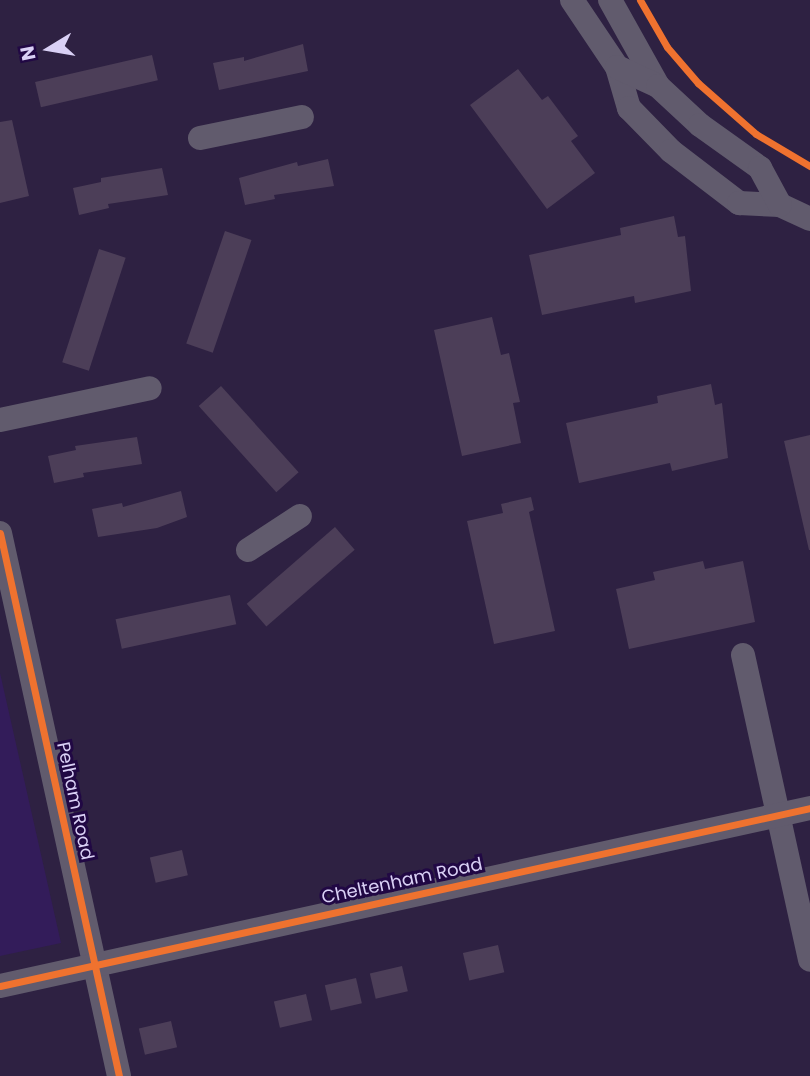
<!DOCTYPE html>
<style>
body{margin:0}
#map{position:relative;width:810px;height:1076px;overflow:hidden;background:#2e2142;font-family:Poppins,sans-serif}
div>[style]{position:absolute}
.built>*{inset:0;background:#331c5a}
.building>*{inset:0;background:#4c3e58;transform-origin:0 0}
.minor>*{height:24px;margin:-12px;padding:0 12px;transform-origin:12px;border-radius:12px;background:#615b6d}
.cycleway>*{height:7px;margin:-3.5px;padding:0 3.5px;transform-origin:3.5px;border-radius:3.5px;background:#ef722f}
span{translate:-50% -50%;white-space:nowrap;text-align:center;line-height:1.15;-webkit-text-stroke:6px #210844;paint-order:stroke}
.street-label{font-size:18px;color:#d9d0f5}
.north{position:absolute;left:14px;top:14px;width:70px;height:70px;-webkit-text-stroke:5px #210844;paint-order:stroke;rotate:259deg;font-size:19px;font-weight:700;line-height:28px;text-align:center;color:#d9d0f5}
.north::after{content:'';display:block;margin:auto;width:24px;height:32px;background:#d9d0f5;clip-path:polygon(50% 0,100% 100%,50% 72%,0 100%)}
</style>
<div id="map">
<div class="built">
<div style="clip-path:polygon(0 673px,61px 943px,0 956px)"></div>
</div>
<div class="building">
<div style="clip-path:polygon(303px 44px,308px 71px,219px 90px,213px 63px,244px 57px,244px 61px)"></div>
<div style="left:152px;top:55px;width:26px;height:120px;rotate:77deg"></div>
<div style="clip-path:polygon(518px 69px,542px 100px,548px 96px,578px 136px,571px 141px,595px 173px,547px 209px,470px 105px)"></div>
<div style="clip-path:polygon(12px 120px,29px 196px,0 203px,0 122px)"></div>
<div style="clip-path:polygon(328px 159px,334px 186px,274px 195px,275px 199px,245px 205px,239px 178px,297px 162px,298px 166px)"></div>
<div style="clip-path:polygon(162px 168px,168px 195px,108px 204px,109px 208px,79px 215px,73px 188px,101px 182px,101px 178px)"></div>
<div style="clip-path:polygon(674px 216px,678px 237px,685px 236px,691px 291px,635px 303px,634px 296px,542px 315px,529px 255px,621px 235px,620px 228px)"></div>
<div style="left:225px;top:231px;width:28px;height:119px;rotate:19deg"></div>
<div style="left:99px;top:249px;width:28px;height:119px;rotate:18deg"></div>
<div style="clip-path:polygon(492px 317px,501px 355px,509px 353px,520px 402px,513px 403px,521px 443px,462px 456px,434px 330px)"></div>
<div style="clip-path:polygon(711px 384px,715px 405px,722px 403px,728px 458px,672px 471px,670px 463px,579px 483px,566px 423px,658px 403px,657px 396px)"></div>
<div style="left:221px;top:386px;width:116px;height:30px;rotate:48deg"></div>
<div style="clip-path:polygon(810px 435px,810px 550px,809px 550px,784px 441px)"></div>
<div style="clip-path:polygon(137px 437px,142px 464px,83px 473px,84px 477px,54px 483px,48px 456px,76px 450px,75px 446px)"></div>
<div style="clip-path:polygon(181px 491px,187px 517px,157px 528px,98px 537px,92px 509px,122px 503px,123px 507px)"></div>
<div style="clip-path:polygon(531px 497px,534px 510px,529px 512px,555px 631px,494px 644px,467px 521px,503px 513px,501px 504px)"></div>
<div style="left:335px;top:527px;width:30px;height:117px;rotate:49deg"></div>
<div style="clip-path:polygon(703px 561px,705px 569px,743px 561px,755px 622px,629px 649px,616px 589px,655px 580px,653px 572px)"></div>
<div style="left:230px;top:595px;width:30px;height:117px;rotate:78deg"></div>
<div style="left:182px;top:850px;width:26px;height:33px;rotate:77deg"></div>
<div style="left:498px;top:945px;width:28px;height:36px;rotate:77deg"></div>
<div style="left:402px;top:966px;width:26px;height:33px;rotate:77deg"></div>
<div style="left:356px;top:978px;width:26px;height:32px;rotate:77deg"></div>
<div style="left:306px;top:994px;width:27px;height:33px;rotate:77deg"></div>
<div style="left:171px;top:1021px;width:27px;height:33px;rotate:77deg"></div>
</div>
<div class="minor">
<div style="left:572px;top:0;width:81px;rotate:56.1deg"></div>
<div style="left:617px;top:67px;width:43px;rotate:73.7deg"></div>
<div style="left:629px;top:108px;width:60px;rotate:45.7deg"></div>
<div style="left:671px;top:151px;width:86px;rotate:37.4deg"></div>
<div style="left:739px;top:203px;width:41px;rotate:2.8deg"></div>
<div style="left:780px;top:205px;width:33px;rotate:25deg"></div>
<div style="left:610px;top:0;width:98px;rotate:60.8deg"></div>
<div style="left:617px;top:67px;width:45px;rotate:24.9deg"></div>
<div style="left:658px;top:86px;width:57px;rotate:42.9deg"></div>
<div style="left:700px;top:125px;width:74px;rotate:35.6deg"></div>
<div style="left:760px;top:168px;width:42px;rotate:61.6deg"></div>
<div style="left:200px;top:138px;width:104px;rotate:-11.6deg"></div>
<div style="left:0;top:420px;width:153px;rotate:-12deg"></div>
<div style="left:0;top:533px;width:556px;rotate:77.64deg"></div>
<div style="left:248px;top:550px;width:62px;rotate:-33.2deg"></div>
<div style="left:743px;top:655px;width:312px;rotate:77.6deg"></div>
<div style="left:0;top:986px;width:829px;rotate:-12.39deg"></div>
</div>
<div class="cycleway">
<div style="left:640px;top:0;width:54px;rotate:60.1deg"></div>
<div style="left:667px;top:47px;width:48px;rotate:49.3deg"></div>
<div style="left:698px;top:83px;width:77px;rotate:41.3deg"></div>
<div style="left:756px;top:134px;width:63px;rotate:30.7deg"></div>
<div style="left:0;top:533px;width:556px;rotate:77.64deg"></div>
<div style="left:0;top:986px;width:829px;rotate:-12.39deg"></div>
</div>
<div class="street-label">
<span style="left:75px;top:801px;rotate:78deg">Pelham Road</span>
<span style="left:402px;top:881px;rotate:-12deg">Cheltenham Road</span>
</div>
<div class="north">N</div>
</div>
